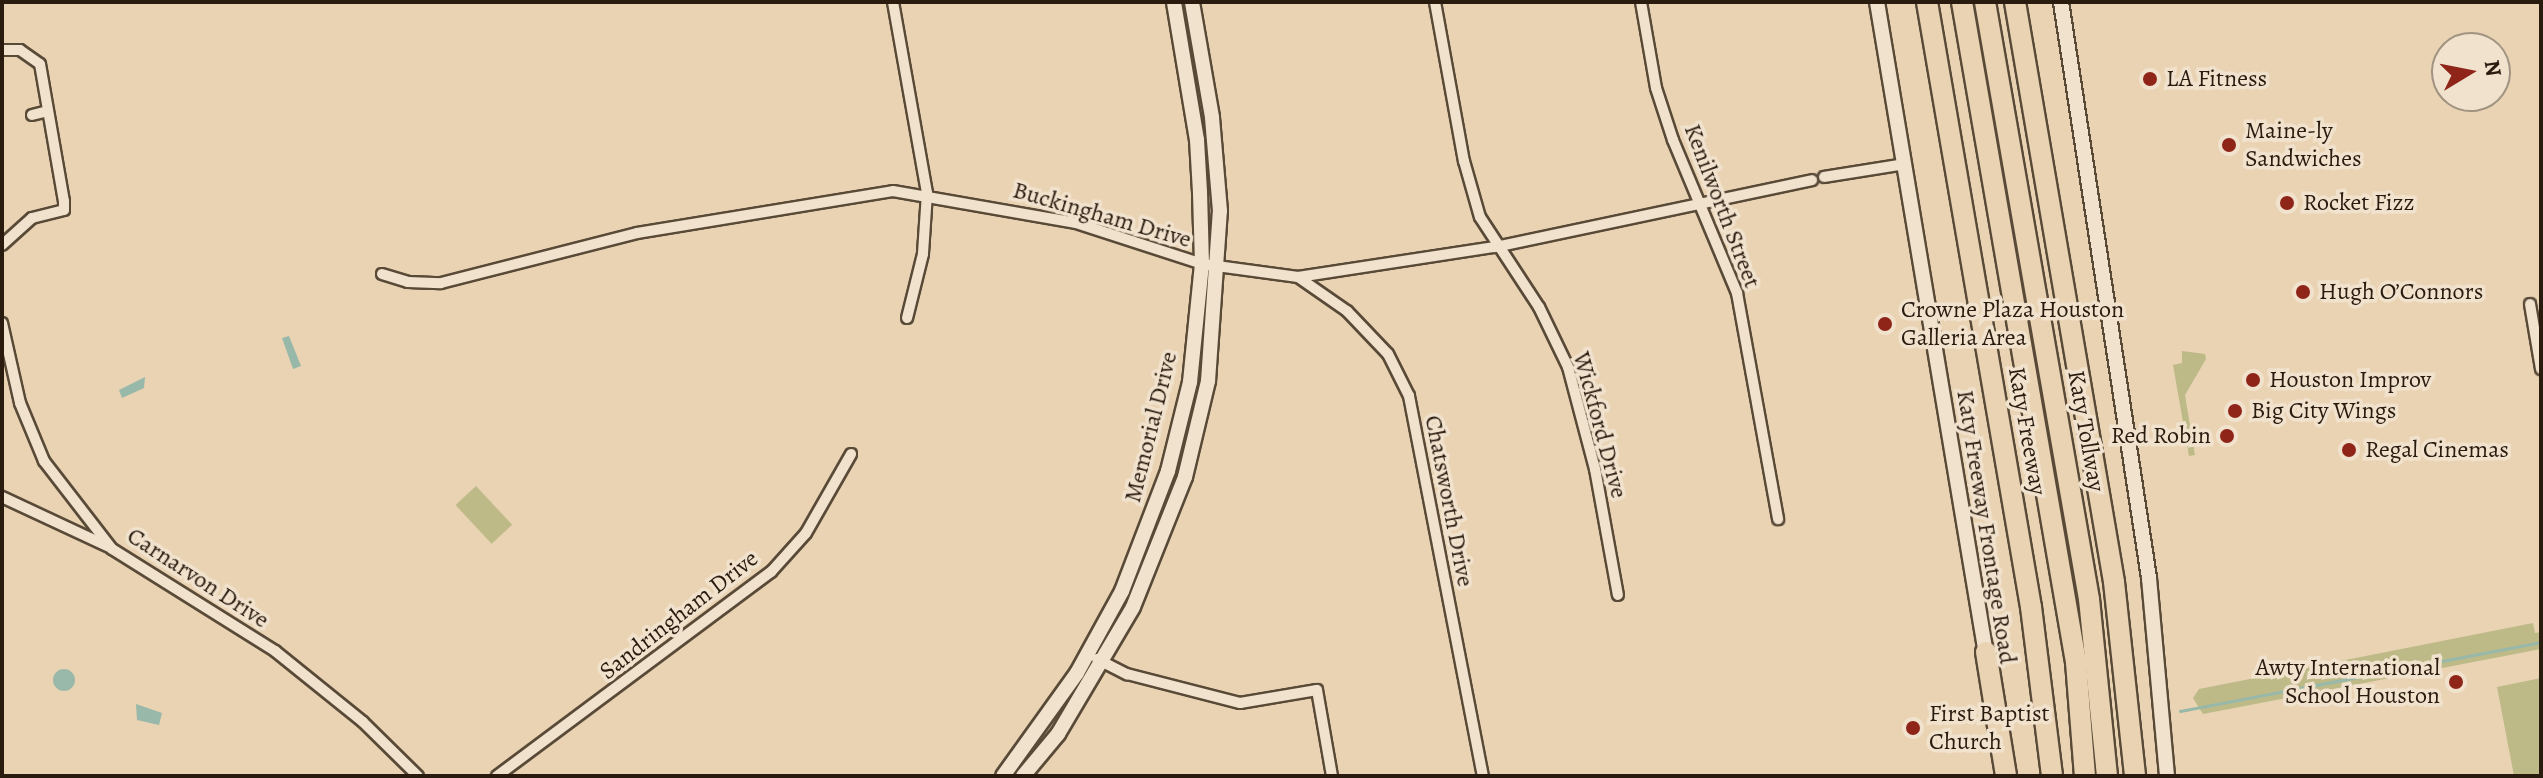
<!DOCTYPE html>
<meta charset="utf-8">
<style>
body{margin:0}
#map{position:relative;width:2543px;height:778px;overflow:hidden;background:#e9d3b3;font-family:Alegreya,serif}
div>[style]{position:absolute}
.green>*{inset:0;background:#bdba88;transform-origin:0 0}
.water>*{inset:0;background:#98b8a9}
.round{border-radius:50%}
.stream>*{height:3px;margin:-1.5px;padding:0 1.5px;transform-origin:1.5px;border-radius:1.5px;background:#98b8a9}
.roads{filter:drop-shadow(2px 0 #594a38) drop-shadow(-2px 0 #594a38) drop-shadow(0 2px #594a38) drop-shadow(0 -2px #594a38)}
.minor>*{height:10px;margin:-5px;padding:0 5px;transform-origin:5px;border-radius:5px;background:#f1e2ce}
.secondary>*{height:14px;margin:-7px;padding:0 7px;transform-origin:7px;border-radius:7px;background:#f1e2ce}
.motorway>*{height:20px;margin:-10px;padding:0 10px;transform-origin:10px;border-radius:10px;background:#e9d3b3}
.dots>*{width:22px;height:22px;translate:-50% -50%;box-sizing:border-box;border:4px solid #f1e2ce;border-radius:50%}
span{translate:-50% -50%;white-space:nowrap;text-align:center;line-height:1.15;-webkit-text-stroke:7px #f1e2ce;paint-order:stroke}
.poi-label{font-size:24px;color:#291c0f}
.left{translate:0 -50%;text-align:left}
.right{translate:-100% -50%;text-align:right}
.street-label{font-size:24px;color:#291c0f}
.frame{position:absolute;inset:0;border:4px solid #291c0f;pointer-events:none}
.north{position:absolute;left:2431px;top:32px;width:80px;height:80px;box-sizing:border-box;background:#f1e2ce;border:2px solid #a19382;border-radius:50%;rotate:80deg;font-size:22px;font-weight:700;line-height:32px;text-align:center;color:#291c0f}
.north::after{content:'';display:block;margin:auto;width:28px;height:36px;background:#8f2418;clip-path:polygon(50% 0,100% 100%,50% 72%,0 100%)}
</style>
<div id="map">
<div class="green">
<div style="clip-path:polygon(2182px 351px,2205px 354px,2206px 359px,2185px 395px,2195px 455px,2189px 456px,2173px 365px,2182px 363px)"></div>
<div style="left:476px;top:486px;width:53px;height:28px;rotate:47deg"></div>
<div style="clip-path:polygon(2533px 623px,2535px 633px,2541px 632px,2541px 649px,2203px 714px,2193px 698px,2199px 689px)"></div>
<div style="clip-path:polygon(2541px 678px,2541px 776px,2514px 776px,2497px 687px)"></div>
</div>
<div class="water">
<div style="clip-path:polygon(289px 336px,301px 366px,293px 369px,282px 338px)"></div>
<div style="clip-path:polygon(145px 377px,144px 388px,122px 398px,119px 390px)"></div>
<div class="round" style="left:53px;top:669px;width:22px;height:22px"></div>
<div style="clip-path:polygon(136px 704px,162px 713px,159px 725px,137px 720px)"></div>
</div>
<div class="stream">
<div style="left:2180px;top:711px;width:368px;rotate:-10.8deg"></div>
</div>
<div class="roads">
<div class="minor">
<div style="left:893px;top:2px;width:194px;rotate:79.9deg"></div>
<div style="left:927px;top:193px;width:61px;rotate:93.8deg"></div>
<div style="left:923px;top:254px;width:66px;rotate:104deg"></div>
<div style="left:1435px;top:2px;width:162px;rotate:79.7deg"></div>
<div style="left:1464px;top:161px;width:58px;rotate:74.1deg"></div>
<div style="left:1480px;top:217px;width:108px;rotate:56.8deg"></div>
<div style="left:1539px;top:307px;width:67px;rotate:64.2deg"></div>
<div style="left:1568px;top:367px;width:106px;rotate:75.2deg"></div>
<div style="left:1595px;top:469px;width:128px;rotate:79.7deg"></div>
<div style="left:1641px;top:2px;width:87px;rotate:80.1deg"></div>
<div style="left:1656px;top:88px;width:55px;rotate:71.9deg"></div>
<div style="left:1673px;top:140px;width:166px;rotate:67.3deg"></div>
<div style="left:1737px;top:293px;width:230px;rotate:79.7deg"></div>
<div style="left:2px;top:50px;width:18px"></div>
<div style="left:20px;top:50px;width:24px;rotate:35deg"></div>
<div style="left:40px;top:64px;width:139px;rotate:80.1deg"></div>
<div style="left:64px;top:201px;width:9px;rotate:90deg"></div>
<div style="left:64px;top:210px;width:33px;rotate:166deg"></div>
<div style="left:32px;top:218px;width:40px;rotate:138deg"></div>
<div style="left:32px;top:115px;width:16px;rotate:-14deg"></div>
<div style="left:1824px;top:177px;width:82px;rotate:-9.1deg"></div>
<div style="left:382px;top:274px;width:27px;rotate:17deg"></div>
<div style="left:408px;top:282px;width:33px;rotate:2deg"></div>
<div style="left:441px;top:283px;width:202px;rotate:-14.3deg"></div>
<div style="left:637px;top:233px;width:259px;rotate:-9.3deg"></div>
<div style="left:893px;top:191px;width:186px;rotate:9.9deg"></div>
<div style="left:1076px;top:223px;width:133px;rotate:18deg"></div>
<div style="left:1202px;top:264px;width:97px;rotate:7.7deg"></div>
<div style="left:1298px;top:277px;width:199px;rotate:-8.7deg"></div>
<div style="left:1495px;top:247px;width:324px;rotate:-11.9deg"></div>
<div style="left:1298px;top:277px;width:60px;rotate:34.8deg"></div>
<div style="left:1347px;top:311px;width:59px;rotate:46.4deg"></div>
<div style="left:1388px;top:354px;width:47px;rotate:63.4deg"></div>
<div style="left:1409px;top:396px;width:387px;rotate:79deg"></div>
<div style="left:2530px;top:304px;width:66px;rotate:80.4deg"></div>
<div style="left:2px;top:323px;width:82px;rotate:77.3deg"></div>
<div style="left:20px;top:403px;width:63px;rotate:67.5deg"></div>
<div style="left:44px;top:461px;width:111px;rotate:52.3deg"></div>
<div style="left:112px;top:549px;width:192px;rotate:32deg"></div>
<div style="left:275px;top:651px;width:113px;rotate:38.9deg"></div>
<div style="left:363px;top:722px;width:77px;rotate:44.5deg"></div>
<div style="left:2px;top:497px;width:118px;rotate:25deg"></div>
<div style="left:1097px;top:659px;width:34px;rotate:27deg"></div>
<div style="left:1127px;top:674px;width:117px;rotate:14.4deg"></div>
<div style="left:1240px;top:703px;width:78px;rotate:-9.6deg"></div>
<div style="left:1317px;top:690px;width:87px;rotate:80.1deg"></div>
<div style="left:497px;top:776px;width:342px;rotate:-36.7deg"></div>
<div style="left:771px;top:572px;width:52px;rotate:-48.1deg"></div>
<div style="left:806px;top:533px;width:91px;rotate:-60.3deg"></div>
</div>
<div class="secondary">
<div style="left:1877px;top:2px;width:667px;rotate:80.51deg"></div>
<div style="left:2061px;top:2px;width:583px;rotate:81.31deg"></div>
<div style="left:2149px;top:578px;width:199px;rotate:84.8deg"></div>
<div style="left:1003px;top:776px;width:127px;rotate:-54.3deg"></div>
<div style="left:1077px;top:673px;width:94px;rotate:-61.2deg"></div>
<div style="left:1122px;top:591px;width:129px;rotate:-69deg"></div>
<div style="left:1168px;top:471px;width:92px;rotate:-76.1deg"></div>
<div style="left:1190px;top:382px;width:119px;rotate:-84.2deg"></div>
<div style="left:1202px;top:264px;width:72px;rotate:-91.6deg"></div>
<div style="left:1200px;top:192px;width:52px;rotate:-93.3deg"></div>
<div style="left:1197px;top:140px;width:140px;rotate:-99.5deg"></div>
<div style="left:1023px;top:776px;width:55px;rotate:-50.2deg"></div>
<div style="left:1058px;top:734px;width:147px;rotate:-59.4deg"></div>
<div style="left:1133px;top:607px;width:140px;rotate:-68.2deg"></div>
<div style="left:1185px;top:477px;width:99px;rotate:-76.5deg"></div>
<div style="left:1208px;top:381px;width:170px;rotate:-86deg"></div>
<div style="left:1220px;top:211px;width:94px;rotate:-94.9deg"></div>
<div style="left:1212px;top:117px;width:117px;rotate:-99.9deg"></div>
</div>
<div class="motorway">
<div style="left:1927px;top:2px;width:614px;rotate:80.25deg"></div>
<div style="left:2031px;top:607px;width:170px;rotate:82.9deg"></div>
<div style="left:1962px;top:2px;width:670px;rotate:80.2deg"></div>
<div style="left:2076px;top:662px;width:114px;rotate:85.5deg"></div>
<div style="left:1985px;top:2px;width:606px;rotate:80.12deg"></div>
<div style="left:2089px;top:599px;width:178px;rotate:84.2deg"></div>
<div style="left:2015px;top:2px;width:588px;rotate:80.31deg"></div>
<div style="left:2114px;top:582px;width:195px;rotate:83.8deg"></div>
<div style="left:1986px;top:652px;width:126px;rotate:80.8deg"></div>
</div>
</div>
<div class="dots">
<div style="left:2150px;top:79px;background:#8f2418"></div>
<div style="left:2229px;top:145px;background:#8f2418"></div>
<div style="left:2287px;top:203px;background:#8f2418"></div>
<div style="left:2303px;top:292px;background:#8f2418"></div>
<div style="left:1885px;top:324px;background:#8f2418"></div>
<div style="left:2253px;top:380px;background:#8f2418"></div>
<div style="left:2235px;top:411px;background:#8f2418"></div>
<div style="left:2227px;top:436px;background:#8f2418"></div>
<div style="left:2349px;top:450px;background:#8f2418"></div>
<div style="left:2456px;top:682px;background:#8f2418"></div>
<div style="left:1913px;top:728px;background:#8f2418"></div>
</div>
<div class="poi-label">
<span class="left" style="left:2166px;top:79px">LA Fitness</span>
<span class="left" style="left:2245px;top:145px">Maine-ly<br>Sandwiches</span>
<span class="left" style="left:2303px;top:203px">Rocket Fizz</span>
<span class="left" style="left:2319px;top:292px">Hugh O’Connors</span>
<span class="left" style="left:1901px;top:324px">Crowne Plaza Houston<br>Galleria Area</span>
<span class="left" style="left:2269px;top:380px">Houston Improv</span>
<span class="left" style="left:2251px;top:411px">Big City Wings</span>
<span class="right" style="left:2211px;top:436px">Red Robin</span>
<span class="left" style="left:2365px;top:450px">Regal Cinemas</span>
<span class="right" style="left:2440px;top:682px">Awty International<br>School Houston</span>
<span class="left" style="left:1929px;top:728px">First Baptist<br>Church</span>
</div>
<div class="street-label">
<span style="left:1722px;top:206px;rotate:69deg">Kenilworth Street</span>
<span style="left:1102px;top:215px;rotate:16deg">Buckingham Drive</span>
<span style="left:1600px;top:425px;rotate:75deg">Wickford Drive</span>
<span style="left:1151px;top:427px;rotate:-76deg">Memorial Drive</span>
<span style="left:2027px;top:431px;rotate:80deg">Katy Freeway</span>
<span style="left:2086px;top:431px;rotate:80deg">Katy Tollway</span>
<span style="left:1449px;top:501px;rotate:79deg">Chatsworth Drive</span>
<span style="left:1986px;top:527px;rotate:81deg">Katy Freeway Frontage Road</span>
<span style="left:198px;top:578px;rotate:33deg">Carnarvon Drive</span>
<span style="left:679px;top:615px;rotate:-38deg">Sandringham Drive</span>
</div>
<div class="frame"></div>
<div class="north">N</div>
</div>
